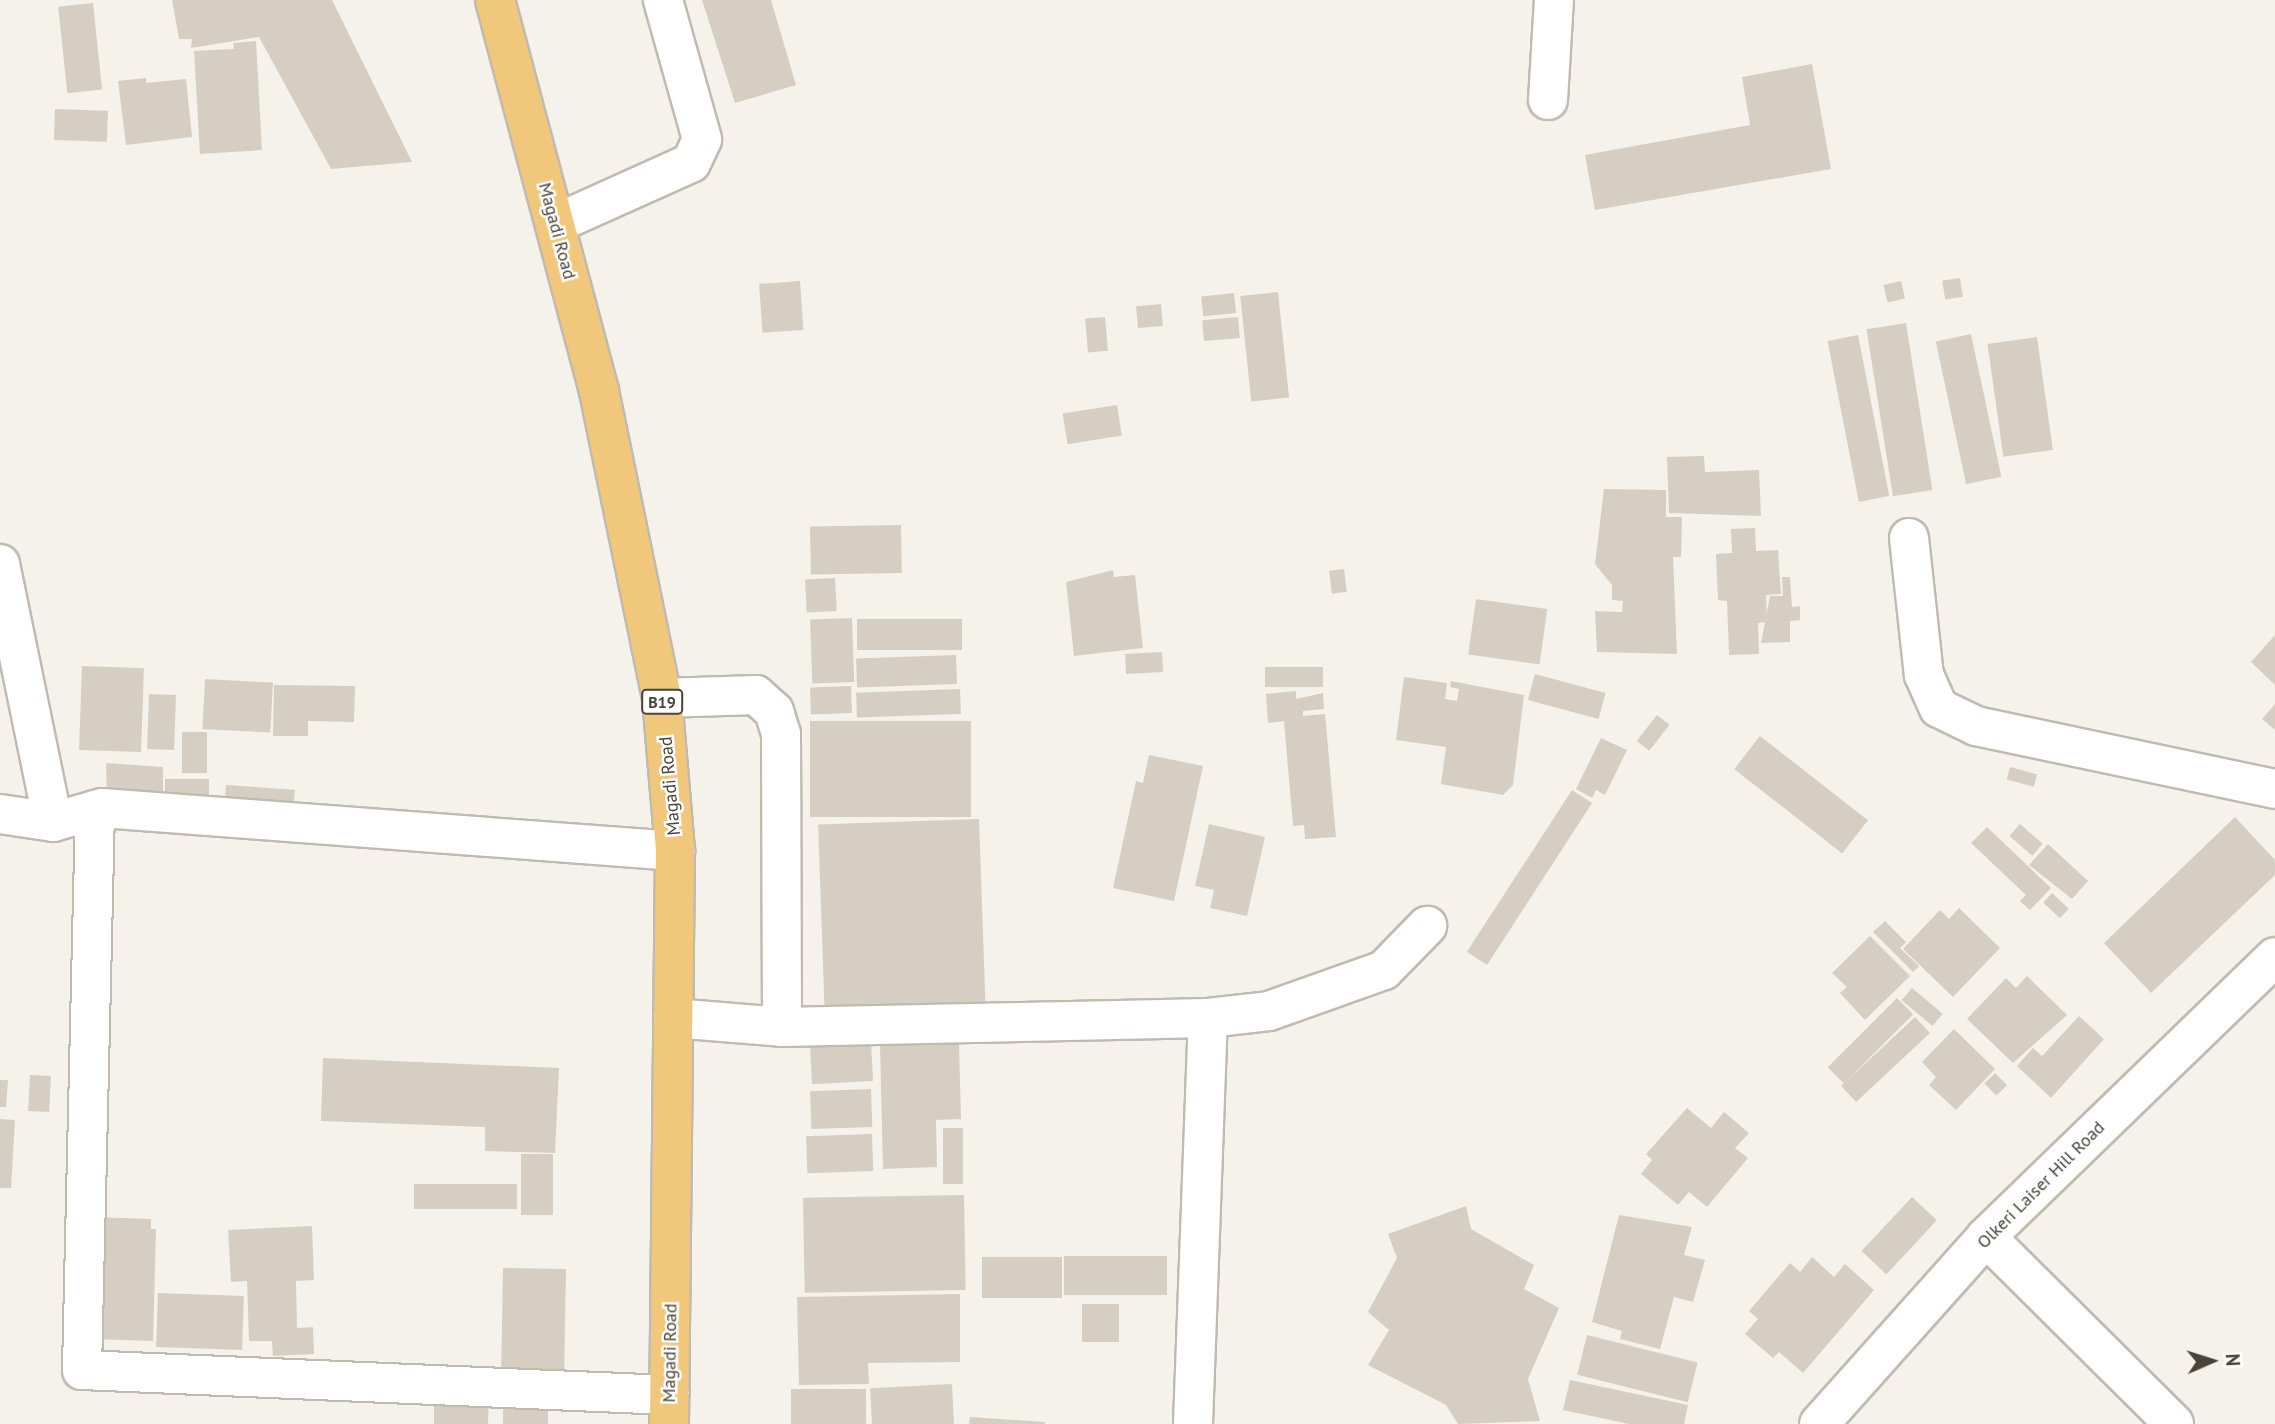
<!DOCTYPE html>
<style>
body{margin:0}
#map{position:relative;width:2275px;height:1424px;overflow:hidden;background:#f5f2ec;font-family:"PT Sans",sans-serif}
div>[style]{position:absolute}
.building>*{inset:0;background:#d6cec3;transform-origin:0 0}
.roads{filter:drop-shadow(2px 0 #c0baaf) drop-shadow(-2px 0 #c0baaf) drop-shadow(0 2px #c0baaf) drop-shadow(0 -2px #c0baaf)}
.minor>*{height:38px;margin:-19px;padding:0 19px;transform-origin:19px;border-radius:19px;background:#fff}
.highway>*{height:38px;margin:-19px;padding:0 19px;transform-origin:19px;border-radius:19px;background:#f1c87b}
span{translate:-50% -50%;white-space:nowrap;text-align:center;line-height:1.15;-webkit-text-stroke:5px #fff;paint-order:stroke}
.shield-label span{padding:2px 5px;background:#fff;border:2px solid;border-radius:5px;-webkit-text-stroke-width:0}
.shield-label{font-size:16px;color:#49433a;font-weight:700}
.street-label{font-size:18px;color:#49433a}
.north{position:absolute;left:2177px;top:1326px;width:70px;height:70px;-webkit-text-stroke:5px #fff;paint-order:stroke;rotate:87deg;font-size:19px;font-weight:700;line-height:28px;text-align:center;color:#49433a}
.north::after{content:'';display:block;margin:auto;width:24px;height:32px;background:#49433a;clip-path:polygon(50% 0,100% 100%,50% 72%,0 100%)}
</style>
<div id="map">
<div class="building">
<div style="clip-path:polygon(172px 0,332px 0,412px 162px,331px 169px,259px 37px,191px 48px,192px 39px,179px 39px)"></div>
<div style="clip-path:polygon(702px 0,771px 0,796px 85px,735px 103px)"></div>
<div style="left:93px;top:3px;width:87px;height:35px;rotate:84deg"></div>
<div style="clip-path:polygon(256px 41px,262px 150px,200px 154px,194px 51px,234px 49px,233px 43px)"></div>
<div style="clip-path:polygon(1812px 64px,1831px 169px,1595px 210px,1585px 155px,1750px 125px,1742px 77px)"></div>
<div style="clip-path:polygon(146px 78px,146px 83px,186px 79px,192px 137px,126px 145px,118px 81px)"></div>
<div style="left:55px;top:109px;width:53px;height:31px;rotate:2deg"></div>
<div style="left:1960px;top:278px;width:19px;height:18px;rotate:81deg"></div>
<div style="left:800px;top:281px;width:49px;height:41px;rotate:86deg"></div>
<div style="left:1901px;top:281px;width:18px;height:18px;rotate:77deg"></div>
<div style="left:1278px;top:292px;width:106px;height:38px;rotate:84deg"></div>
<div style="left:1234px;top:293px;width:20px;height:33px;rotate:84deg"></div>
<div style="left:1161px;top:304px;width:22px;height:25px;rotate:85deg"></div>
<div style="left:1105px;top:317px;width:34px;height:20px;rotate:85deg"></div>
<div style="left:1238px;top:317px;width:21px;height:36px;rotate:85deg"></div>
<div style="left:1906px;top:323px;width:169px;height:40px;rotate:81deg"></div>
<div style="left:1971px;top:334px;width:146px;height:36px;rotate:78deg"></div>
<div style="left:1858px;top:335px;width:164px;height:31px;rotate:79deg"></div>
<div style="left:2037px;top:337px;width:114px;height:50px;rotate:82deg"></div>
<div style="left:1117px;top:405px;width:31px;height:55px;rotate:81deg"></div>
<div style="clip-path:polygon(1704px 456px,1705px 472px,1759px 470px,1761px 516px,1669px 513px,1667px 457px)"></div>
<div style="clip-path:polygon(1604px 489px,1666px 490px,1666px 517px,1682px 517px,1681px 557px,1673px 557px,1677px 654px,1597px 652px,1595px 611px,1622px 612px,1623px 601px,1612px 600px,1612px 585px,1595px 564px)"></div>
<div style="left:901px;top:525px;width:48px;height:91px;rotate:89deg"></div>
<div style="clip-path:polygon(1755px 528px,1756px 551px,1778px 550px,1781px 594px,1766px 595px,1767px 622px,1758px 623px,1759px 654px,1729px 655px,1727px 601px,1718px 600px,1716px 554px,1732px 553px,1731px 529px)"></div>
<div style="left:1344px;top:569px;width:23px;height:15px;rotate:83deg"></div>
<div style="clip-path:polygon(1113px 570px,1114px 577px,1135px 575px,1143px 648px,1074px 656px,1066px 582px)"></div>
<div style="clip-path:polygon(1782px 577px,1790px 577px,1792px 607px,1800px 606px,1800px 620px,1790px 621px,1790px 642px,1761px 643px,1770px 596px,1783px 596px)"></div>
<div style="left:835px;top:578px;width:33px;height:30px;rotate:87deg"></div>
<div style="left:1476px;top:599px;width:72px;height:56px;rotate:8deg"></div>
<div style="left:852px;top:618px;width:64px;height:42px;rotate:88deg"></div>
<div style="left:857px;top:619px;width:105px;height:31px"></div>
<div style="clip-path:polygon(2275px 635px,2275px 685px,2251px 662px)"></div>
<div style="left:1162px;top:652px;width:20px;height:37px;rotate:87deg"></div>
<div style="left:956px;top:655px;width:29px;height:100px;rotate:88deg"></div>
<div style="left:82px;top:666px;width:62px;height:84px;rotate:2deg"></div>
<div style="left:1323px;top:667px;width:20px;height:58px;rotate:90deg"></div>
<div style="left:1535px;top:674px;width:73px;height:27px;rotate:15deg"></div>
<div style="clip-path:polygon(1404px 677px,1447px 683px,1445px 699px,1457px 701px,1459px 689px,1450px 687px,1451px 681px,1524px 695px,1513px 785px,1503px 795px,1441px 784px,1446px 747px,1396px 740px)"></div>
<div style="left:205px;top:679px;width:68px;height:50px;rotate:3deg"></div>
<div style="clip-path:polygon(274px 685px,355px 686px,354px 722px,308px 721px,308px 736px,273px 736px)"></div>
<div style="left:851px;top:686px;width:27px;height:41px;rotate:88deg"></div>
<div style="left:960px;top:689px;width:25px;height:104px;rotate:88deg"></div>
<div style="clip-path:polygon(1296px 691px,1296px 699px,1323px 693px,1324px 709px,1303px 711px,1303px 716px,1325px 714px,1336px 837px,1305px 839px,1304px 825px,1293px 826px,1284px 721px,1268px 723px,1266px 694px)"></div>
<div style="left:149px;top:694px;width:27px;height:55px;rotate:2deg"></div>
<div style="clip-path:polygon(2275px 704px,2275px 730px,2262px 719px)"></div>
<div style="left:1657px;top:715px;width:16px;height:33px;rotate:38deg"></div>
<div style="left:810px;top:721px;width:161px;height:96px"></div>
<div style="left:182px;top:732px;width:25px;height:41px"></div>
<div style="left:1760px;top:736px;width:137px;height:42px;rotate:38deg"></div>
<div style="clip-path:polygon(1601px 738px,1627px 750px,1605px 795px,1596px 790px,1592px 798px,1576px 789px)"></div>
<div style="clip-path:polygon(1149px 755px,1203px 766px,1174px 901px,1113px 888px,1136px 781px,1143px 783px)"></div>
<div style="clip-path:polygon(106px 763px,163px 767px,163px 797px,107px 798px)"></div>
<div style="left:2010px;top:767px;width:28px;height:13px;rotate:15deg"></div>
<div style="left:165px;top:779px;width:44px;height:17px"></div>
<div style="left:226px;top:785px;width:69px;height:19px;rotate:4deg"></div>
<div style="left:1572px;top:790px;width:24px;height:193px;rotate:33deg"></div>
<div style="clip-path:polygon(2235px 817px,2275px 860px,2275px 875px,2151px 993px,2104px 943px)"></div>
<div style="left:979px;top:819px;width:184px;height:161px;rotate:88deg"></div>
<div style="clip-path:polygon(1209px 824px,1265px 837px,1247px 916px,1210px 908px,1214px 890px,1195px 886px)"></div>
<div style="left:2020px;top:824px;width:30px;height:16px;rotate:41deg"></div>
<div style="clip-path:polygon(1987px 827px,2051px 888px,2030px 910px,2020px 901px,2026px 895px,1971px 843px)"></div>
<div style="clip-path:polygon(2048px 844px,2088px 881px,2072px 899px,2029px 865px)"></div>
<div style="left:2052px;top:893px;width:23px;height:13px;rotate:43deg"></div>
<div style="clip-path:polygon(1959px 908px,2000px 948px,1953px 997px,1903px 949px,1940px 910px,1949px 919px)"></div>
<div style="clip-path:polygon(1885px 921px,1906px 942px,1900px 948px,1919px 966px,1913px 972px,1873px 932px)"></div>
<div style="clip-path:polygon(1870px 936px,1910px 976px,1865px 1020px,1840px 993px,1847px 987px,1832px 973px)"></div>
<div style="clip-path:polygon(2027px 976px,2067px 1015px,2013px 1063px,1967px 1019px,2006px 978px,2016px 988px)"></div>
<div style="left:1912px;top:988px;width:40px;height:16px;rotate:40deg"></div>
<div style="left:1897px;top:998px;width:23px;height:98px;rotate:45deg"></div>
<div style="clip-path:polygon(2079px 1016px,2104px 1039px,2051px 1098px,2017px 1066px,2033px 1048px,2042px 1056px)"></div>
<div style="left:1915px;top:1017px;width:22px;height:101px;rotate:47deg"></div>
<div style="clip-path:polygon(1954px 1029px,1995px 1069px,1956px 1110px,1929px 1085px,1936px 1077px,1922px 1062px)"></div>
<div style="clip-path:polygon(959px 1042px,961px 1119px,936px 1120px,937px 1167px,883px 1169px,880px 1046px)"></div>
<div style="left:871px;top:1043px;width:38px;height:61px;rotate:87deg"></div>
<div style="clip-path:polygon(323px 1058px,559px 1068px,555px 1153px,485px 1151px,485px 1127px,321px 1121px)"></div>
<div style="left:1995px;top:1073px;width:17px;height:15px;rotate:45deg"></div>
<div style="left:30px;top:1075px;width:21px;height:36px;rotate:3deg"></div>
<div style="clip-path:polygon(0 1080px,8px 1080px,6px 1107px,0 1107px)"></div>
<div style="left:871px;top:1089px;width:38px;height:61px;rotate:88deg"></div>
<div style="clip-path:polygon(1687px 1108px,1711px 1128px,1724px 1112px,1749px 1133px,1735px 1148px,1748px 1158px,1707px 1207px,1689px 1192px,1678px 1205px,1641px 1174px,1652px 1160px,1646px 1154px)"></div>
<div style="clip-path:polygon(0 1119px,15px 1120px,11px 1188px,0 1188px)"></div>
<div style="left:943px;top:1128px;width:20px;height:56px"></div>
<div style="left:872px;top:1134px;width:37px;height:66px;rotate:88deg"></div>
<div style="left:521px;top:1154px;width:32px;height:61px"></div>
<div style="left:517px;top:1184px;width:25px;height:103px;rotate:90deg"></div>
<div style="left:964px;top:1195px;width:95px;height:161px;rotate:89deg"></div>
<div style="left:1912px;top:1197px;width:34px;height:74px;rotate:43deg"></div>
<div style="clip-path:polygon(1466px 1206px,1471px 1229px,1534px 1265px,1524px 1289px,1559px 1308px,1528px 1379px,1540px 1421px,1458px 1424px,1446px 1405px,1368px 1365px,1389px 1330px,1368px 1312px,1397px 1258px,1388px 1234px)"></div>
<div style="clip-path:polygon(1619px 1215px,1692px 1227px,1684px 1255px,1705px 1260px,1693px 1302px,1674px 1297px,1660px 1349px,1620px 1339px,1622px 1331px,1592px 1322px)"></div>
<div style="clip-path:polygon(93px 1217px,151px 1219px,151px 1229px,156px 1229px,153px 1341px,89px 1339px)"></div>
<div style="clip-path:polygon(312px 1226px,314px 1280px,296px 1281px,297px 1328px,313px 1327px,314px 1354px,273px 1356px,272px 1341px,249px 1341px,247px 1281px,231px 1282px,228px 1230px)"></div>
<div style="left:1167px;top:1256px;width:39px;height:103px;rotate:90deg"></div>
<div style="left:982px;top:1257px;width:80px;height:41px"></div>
<div style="clip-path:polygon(1812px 1257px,1834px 1277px,1845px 1264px,1874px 1290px,1803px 1373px,1779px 1352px,1773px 1358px,1745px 1334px,1758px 1319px,1749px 1311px,1790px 1263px,1800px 1272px)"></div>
<div style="left:503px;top:1268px;width:63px;height:116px;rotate:1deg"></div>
<div style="left:158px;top:1293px;width:86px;height:54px;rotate:2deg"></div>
<div style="clip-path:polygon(960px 1294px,960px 1362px,868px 1363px,869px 1384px,799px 1385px,797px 1297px)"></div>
<div style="left:1082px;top:1304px;width:37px;height:38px"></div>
<div style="left:1587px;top:1335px;width:114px;height:41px;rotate:14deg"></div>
<div style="clip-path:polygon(1570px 1380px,1688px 1405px,1684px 1424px,1629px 1424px,1563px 1410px)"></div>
<div style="left:952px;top:1384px;width:40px;height:82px;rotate:87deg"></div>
<div style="left:791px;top:1389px;width:75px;height:35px"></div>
<div style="clip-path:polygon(456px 1395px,489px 1397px,488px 1424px,434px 1424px,434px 1406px,456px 1406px)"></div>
<div style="left:503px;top:1396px;width:45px;height:28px"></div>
<div style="clip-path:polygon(970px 1417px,1045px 1422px,1045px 1424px,969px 1424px)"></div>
</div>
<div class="roads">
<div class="minor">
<div style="left:1548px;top:100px;width:100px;rotate:-86.6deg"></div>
<div style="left:555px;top:224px;width:149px;rotate:-24.2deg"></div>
<div style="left:691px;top:163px;width:26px;rotate:-65deg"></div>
<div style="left:702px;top:139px;width:144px;rotate:-105.7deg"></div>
<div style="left:1909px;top:538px;width:138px;rotate:83.8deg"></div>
<div style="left:1924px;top:675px;width:36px;rotate:66deg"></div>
<div style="left:1939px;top:708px;width:41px;rotate:25.9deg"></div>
<div style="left:1976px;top:726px;width:306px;rotate:11.9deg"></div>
<div style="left:0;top:564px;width:263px;rotate:78.4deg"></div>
<div style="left:662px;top:698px;width:94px;rotate:-1.8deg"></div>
<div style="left:756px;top:695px;width:24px;rotate:42deg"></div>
<div style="left:774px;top:711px;width:24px;rotate:73deg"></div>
<div style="left:781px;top:734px;width:293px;rotate:89.8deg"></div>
<div style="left:95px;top:810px;width:560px;rotate:91.33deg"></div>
<div style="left:82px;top:1370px;width:588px;rotate:2.44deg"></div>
<div style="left:0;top:814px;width:54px;rotate:8.6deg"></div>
<div style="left:53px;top:822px;width:51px;rotate:-15.9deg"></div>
<div style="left:102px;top:808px;width:575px;rotate:4.29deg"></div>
<div style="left:673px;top:1018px;width:109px;rotate:4.7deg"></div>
<div style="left:782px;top:1027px;width:426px;rotate:-1.2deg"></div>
<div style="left:1208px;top:1018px;width:61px;rotate:-6.5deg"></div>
<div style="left:1269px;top:1011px;width:122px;rotate:-19.6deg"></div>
<div style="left:1384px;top:970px;width:62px;rotate:-45.7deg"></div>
<div style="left:1986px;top:1237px;width:265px;rotate:44.8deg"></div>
<div style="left:1193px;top:1424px;width:406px;rotate:-87.9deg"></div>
<div style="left:1819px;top:1424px;width:251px;rotate:-48.2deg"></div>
<div style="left:1986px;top:1237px;width:402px;rotate:-44.1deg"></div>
</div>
<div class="highway">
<div style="left:495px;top:0;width:405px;rotate:75.1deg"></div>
<div style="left:599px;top:391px;width:313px;rotate:78.4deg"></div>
<div style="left:662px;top:698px;width:154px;rotate:85.1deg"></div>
<div style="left:675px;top:851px;width:573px;rotate:90.6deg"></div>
</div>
</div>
<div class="shield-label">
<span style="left:662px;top:702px">B19</span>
</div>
<div class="street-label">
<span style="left:557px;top:231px;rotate:75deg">Magadi Road</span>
<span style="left:670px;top:786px;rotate:-95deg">Magadi Road</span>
<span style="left:2041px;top:1185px;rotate:-45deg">Olkeri Laiser Hill Road</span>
<span style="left:670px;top:1353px;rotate:-89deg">Magadi Road</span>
</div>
<div class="north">N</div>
</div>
